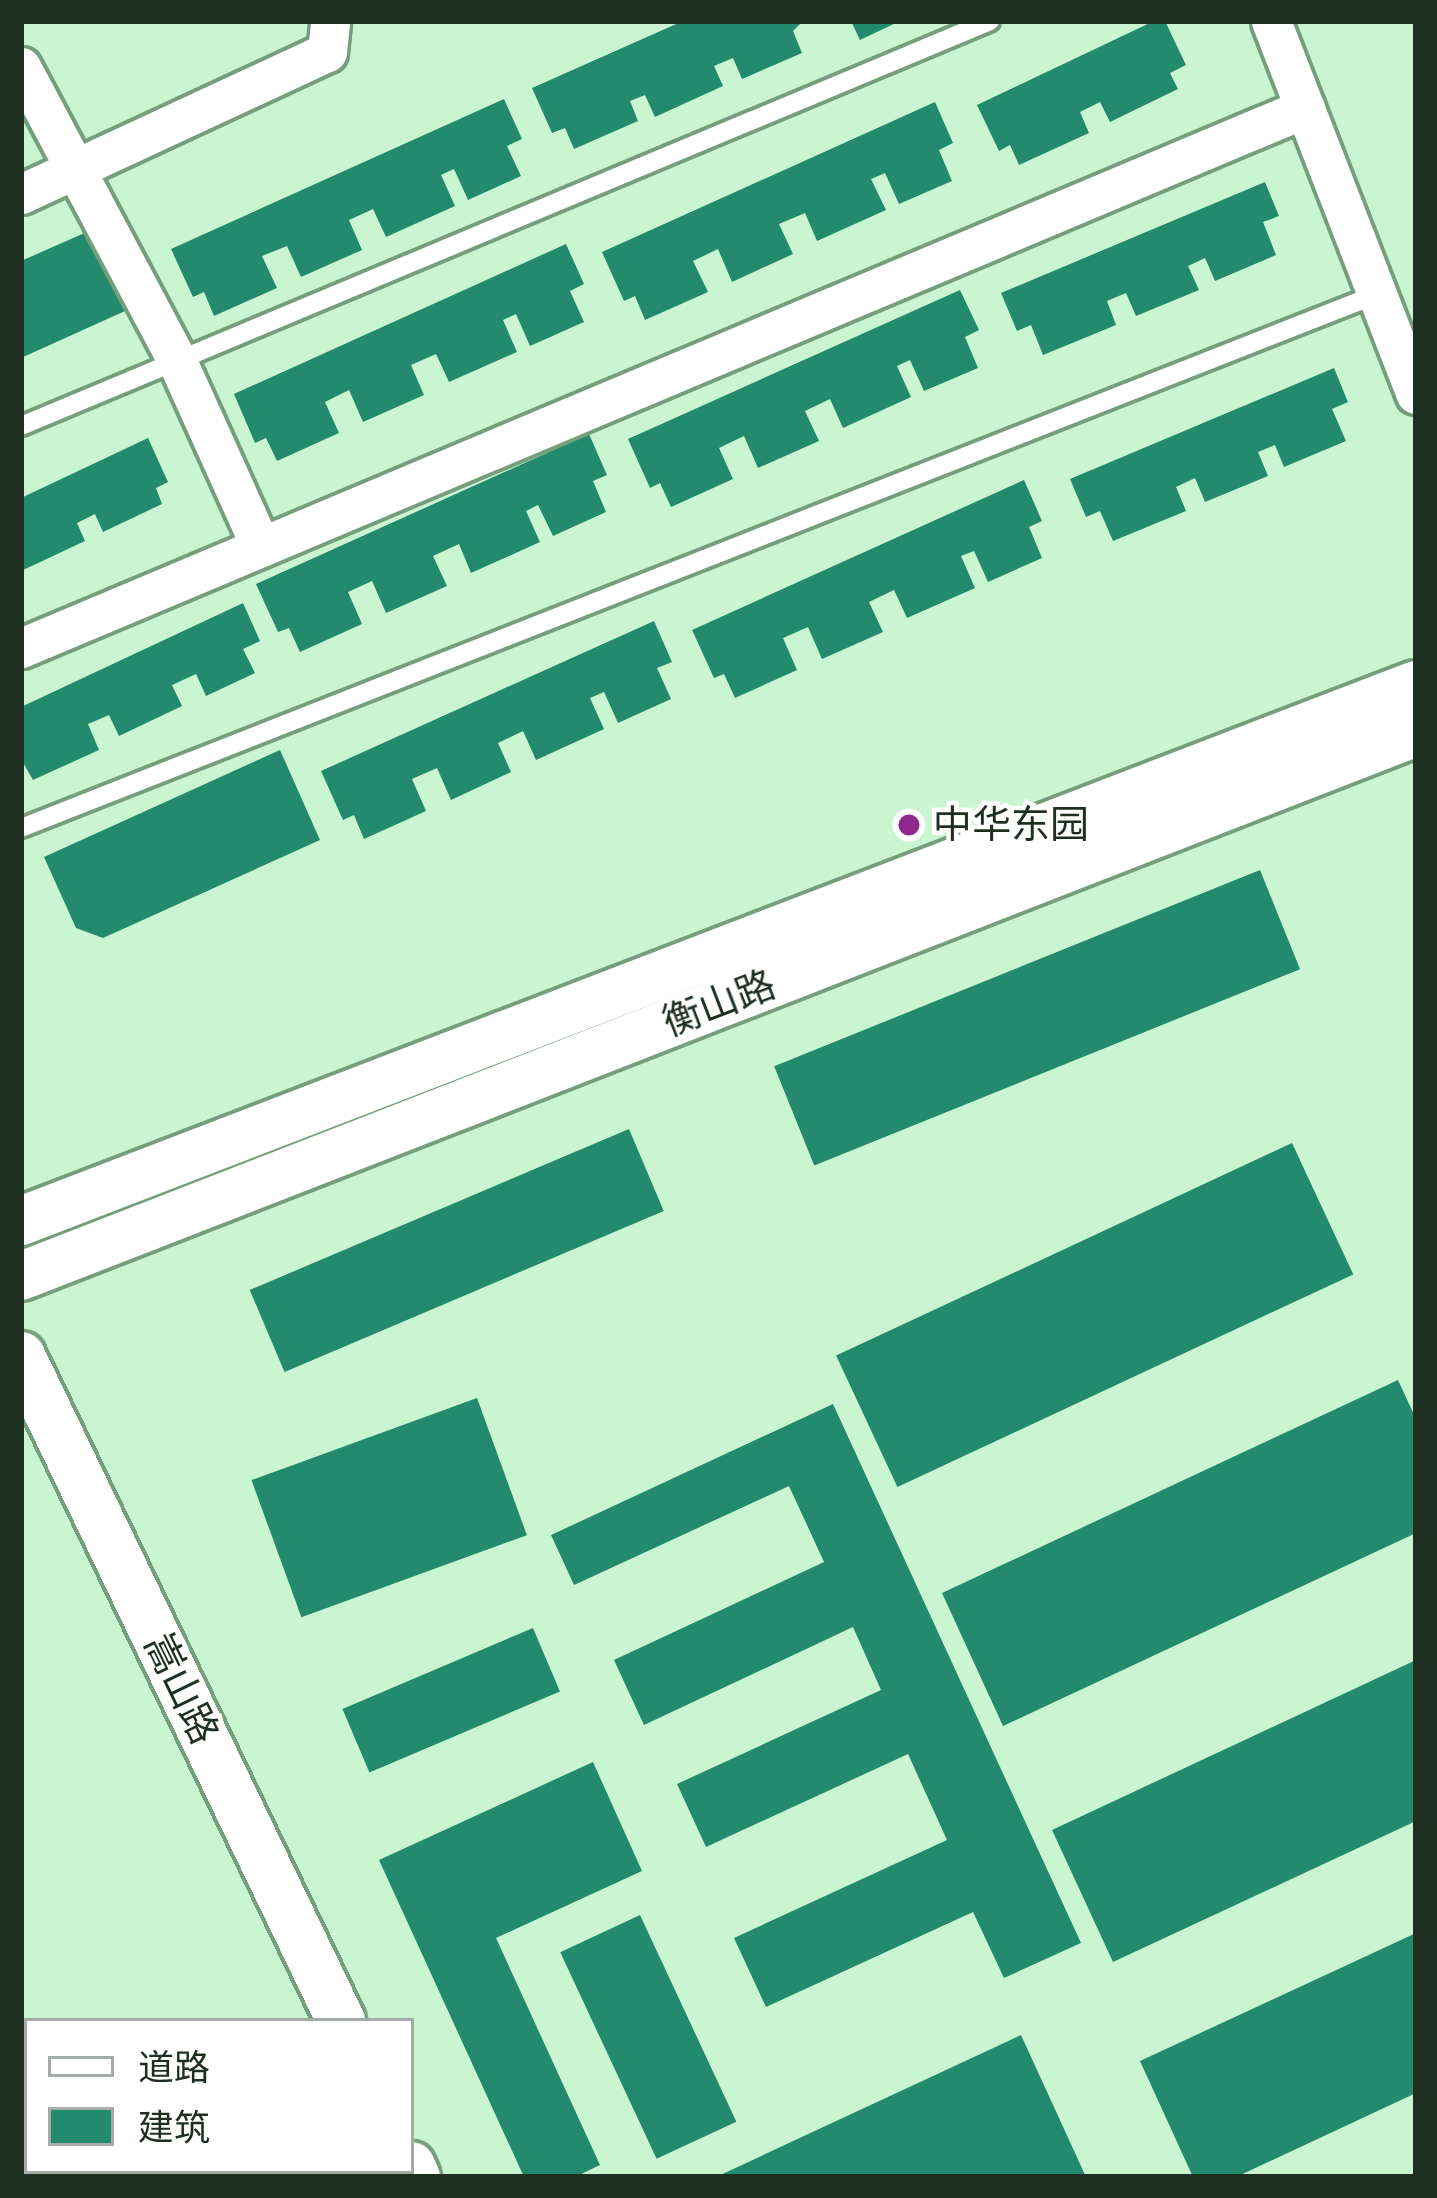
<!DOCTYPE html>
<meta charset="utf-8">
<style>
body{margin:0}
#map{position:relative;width:1437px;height:2198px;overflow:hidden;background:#c9f5d0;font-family:Poppins,"Noto Sans SC",sans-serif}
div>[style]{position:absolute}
.building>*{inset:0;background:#238a6d;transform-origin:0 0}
.roads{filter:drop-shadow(3px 0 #759e7c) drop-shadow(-3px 0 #759e7c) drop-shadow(0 3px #759e7c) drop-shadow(0 -3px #759e7c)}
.service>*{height:18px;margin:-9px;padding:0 9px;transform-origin:9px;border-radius:9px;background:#fff}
.minor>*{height:39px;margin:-19.5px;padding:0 19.5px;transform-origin:19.5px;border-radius:19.5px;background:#fff}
.tertiary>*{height:48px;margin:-24px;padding:0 24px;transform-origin:24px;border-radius:24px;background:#fff}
.dots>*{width:33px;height:33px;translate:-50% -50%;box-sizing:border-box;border:6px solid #fff;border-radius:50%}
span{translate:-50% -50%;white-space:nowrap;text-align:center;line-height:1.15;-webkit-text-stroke:9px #fff;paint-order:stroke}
.poi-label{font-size:39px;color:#1e2f22}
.left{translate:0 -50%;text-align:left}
.street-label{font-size:39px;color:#1e2f22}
.frame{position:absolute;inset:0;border:24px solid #1e2f22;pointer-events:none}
.legend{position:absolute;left:24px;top:2018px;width:390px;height:156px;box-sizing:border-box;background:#fff;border:3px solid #a5aca7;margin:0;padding:15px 21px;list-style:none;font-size:36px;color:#1e2f22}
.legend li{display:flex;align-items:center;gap:24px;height:60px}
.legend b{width:60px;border:3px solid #a5aca7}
</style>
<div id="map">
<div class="building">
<div style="clip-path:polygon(683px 21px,803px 21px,793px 31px,802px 53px,742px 79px,733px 58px,714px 66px,723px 86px,655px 117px,645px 95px,630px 101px,638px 121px,574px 149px,565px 128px,552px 133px,532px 88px)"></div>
<div style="clip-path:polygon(851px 21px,900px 21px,860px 40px)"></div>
<div style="clip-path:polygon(1154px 21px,1165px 21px,1186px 65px,1170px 73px,1178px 89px,1110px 122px,1100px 102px,1080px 112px,1089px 133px,1019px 165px,1010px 145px,999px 151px,977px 105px)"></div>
<div style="clip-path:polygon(504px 99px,522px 139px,507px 146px,521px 176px,468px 200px,454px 169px,441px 175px,455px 206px,386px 237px,373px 209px,349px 220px,362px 250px,301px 277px,287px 246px,262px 256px,277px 288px,214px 316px,204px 292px,193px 297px,171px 249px)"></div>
<div style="clip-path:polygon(935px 102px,953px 143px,939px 150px,952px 181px,899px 204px,885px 173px,871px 179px,886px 210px,817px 241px,805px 213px,779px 224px,793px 254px,732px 282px,718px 249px,693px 261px,708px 292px,645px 320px,635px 296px,624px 301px,602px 252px)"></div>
<div style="clip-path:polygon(1265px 182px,1279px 216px,1263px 222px,1276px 255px,1215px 281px,1205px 258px,1188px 266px,1199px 290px,1136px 316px,1126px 293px,1107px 301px,1116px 325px,1043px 355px,1031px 325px,1017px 331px,1001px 293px)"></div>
<div style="clip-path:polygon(89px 231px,125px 311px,21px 358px,21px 261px)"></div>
<div style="clip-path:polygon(566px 244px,584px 284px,570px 291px,584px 322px,530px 346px,516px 314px,503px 320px,517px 352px,449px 382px,436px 354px,411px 365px,424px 395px,363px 422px,349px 390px,325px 402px,339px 433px,277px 461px,266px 438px,255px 443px,234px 394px)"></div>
<div style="clip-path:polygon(960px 290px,979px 330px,965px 337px,978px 368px,924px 391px,910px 360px,897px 366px,911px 397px,843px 428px,830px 399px,805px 411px,819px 441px,758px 468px,744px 436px,719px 448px,733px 479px,671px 507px,660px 483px,650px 488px,628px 439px)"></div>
<div style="clip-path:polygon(1334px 368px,1348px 402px,1332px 409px,1346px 441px,1284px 467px,1275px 445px,1258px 452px,1268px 476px,1205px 502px,1195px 478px,1176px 487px,1186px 511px,1113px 541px,1100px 511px,1086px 517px,1070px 479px)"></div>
<div style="clip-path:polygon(589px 434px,607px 475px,593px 481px,606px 512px,553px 536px,538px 505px,526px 511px,540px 542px,471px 573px,459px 544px,433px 556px,447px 586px,386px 613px,372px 581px,348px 592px,362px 624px,300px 652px,289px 628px,278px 632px,256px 584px)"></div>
<div style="clip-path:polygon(148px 438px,168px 482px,156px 488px,162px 504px,103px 532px,95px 514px,77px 523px,85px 541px,21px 571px,21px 498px)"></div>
<div style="clip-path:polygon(1024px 480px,1042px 521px,1029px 527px,1042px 558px,988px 582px,974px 551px,961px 556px,975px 588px,907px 618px,894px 590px,869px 602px,883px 632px,822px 659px,808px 627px,783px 638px,797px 670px,735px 698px,724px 674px,714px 678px,692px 630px)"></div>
<div style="clip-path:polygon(243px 603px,260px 641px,243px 649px,255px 673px,206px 696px,196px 674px,172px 685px,182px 706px,119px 736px,109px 715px,88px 724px,99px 750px,33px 780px,21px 759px,21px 707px)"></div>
<div style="clip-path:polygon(654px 621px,672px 662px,657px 668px,671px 699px,618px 723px,604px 692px,590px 698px,604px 729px,536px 760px,523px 731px,498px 743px,511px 772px,451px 800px,437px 768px,412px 779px,426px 811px,364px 839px,354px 815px,343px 820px,321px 771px)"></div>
<div style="clip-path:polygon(280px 750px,320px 840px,103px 938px,76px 928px,44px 857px)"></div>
<div style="left:1260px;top:870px;width:107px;height:524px;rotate:68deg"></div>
<div style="left:629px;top:1129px;width:89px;height:412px;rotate:67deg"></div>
<div style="left:1292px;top:1143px;width:145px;height:503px;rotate:65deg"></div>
<div style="clip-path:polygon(1398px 1380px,1416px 1419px,1416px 1533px,1003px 1726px,942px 1593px)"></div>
<div style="left:477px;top:1398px;width:146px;height:240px;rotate:70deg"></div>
<div style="clip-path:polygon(833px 1404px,1081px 1943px,1004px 1978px,973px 1912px,766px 2007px,734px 1938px,947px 1840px,908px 1754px,706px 1847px,677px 1784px,881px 1690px,853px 1627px,644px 1725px,614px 1660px,824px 1562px,789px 1486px,574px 1585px,551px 1535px)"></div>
<div style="left:533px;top:1628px;width:69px;height:207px;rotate:67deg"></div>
<div style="clip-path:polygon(1416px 1660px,1416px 1821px,1113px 1962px,1052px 1830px)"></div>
<div style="clip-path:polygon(593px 1762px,642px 1871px,496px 1938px,600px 2165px,575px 2177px,524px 2177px,379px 1860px)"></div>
<div style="left:640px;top:1915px;width:228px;height:88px;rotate:65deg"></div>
<div style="clip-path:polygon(1416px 1933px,1416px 2093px,1236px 2177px,1193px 2177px,1140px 2061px)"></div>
<div style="clip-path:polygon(1021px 2035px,1086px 2177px,716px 2177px)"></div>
</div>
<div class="roads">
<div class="service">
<div style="left:21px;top:426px;width:1050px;rotate:-22.68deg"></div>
<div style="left:21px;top:828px;width:1461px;rotate:-21.49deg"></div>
</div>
<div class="minor">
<div style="left:1271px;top:21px;width:400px;rotate:68.8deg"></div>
<div style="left:21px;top:67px;width:333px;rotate:62deg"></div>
<div style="left:177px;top:361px;width:204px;rotate:65.7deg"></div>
<div style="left:21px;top:194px;width:337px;rotate:-24.9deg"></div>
<div style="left:327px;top:52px;width:31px;rotate:-84deg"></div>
<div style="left:21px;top:648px;width:1393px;rotate:-22.81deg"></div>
</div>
<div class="tertiary">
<div style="left:21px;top:1221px;width:1494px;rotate:-21.02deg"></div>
<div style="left:21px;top:1276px;width:1497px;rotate:-21.3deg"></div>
<div style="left:21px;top:1356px;width:738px;rotate:64.3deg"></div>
<div style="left:411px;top:2166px;width:12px;rotate:66deg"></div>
</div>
</div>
<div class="dots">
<div style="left:909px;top:825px;background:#90278c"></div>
</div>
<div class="poi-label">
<span class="left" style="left:933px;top:825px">中华东园</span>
</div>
<div class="street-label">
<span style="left:719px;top:1004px;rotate:-21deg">衡山路</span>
<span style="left:181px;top:1689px;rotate:64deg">嵩山路</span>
</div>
<div class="frame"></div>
<ul class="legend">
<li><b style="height:15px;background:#fff"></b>道路</li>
<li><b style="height:33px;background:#238a6d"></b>建筑</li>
</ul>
</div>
